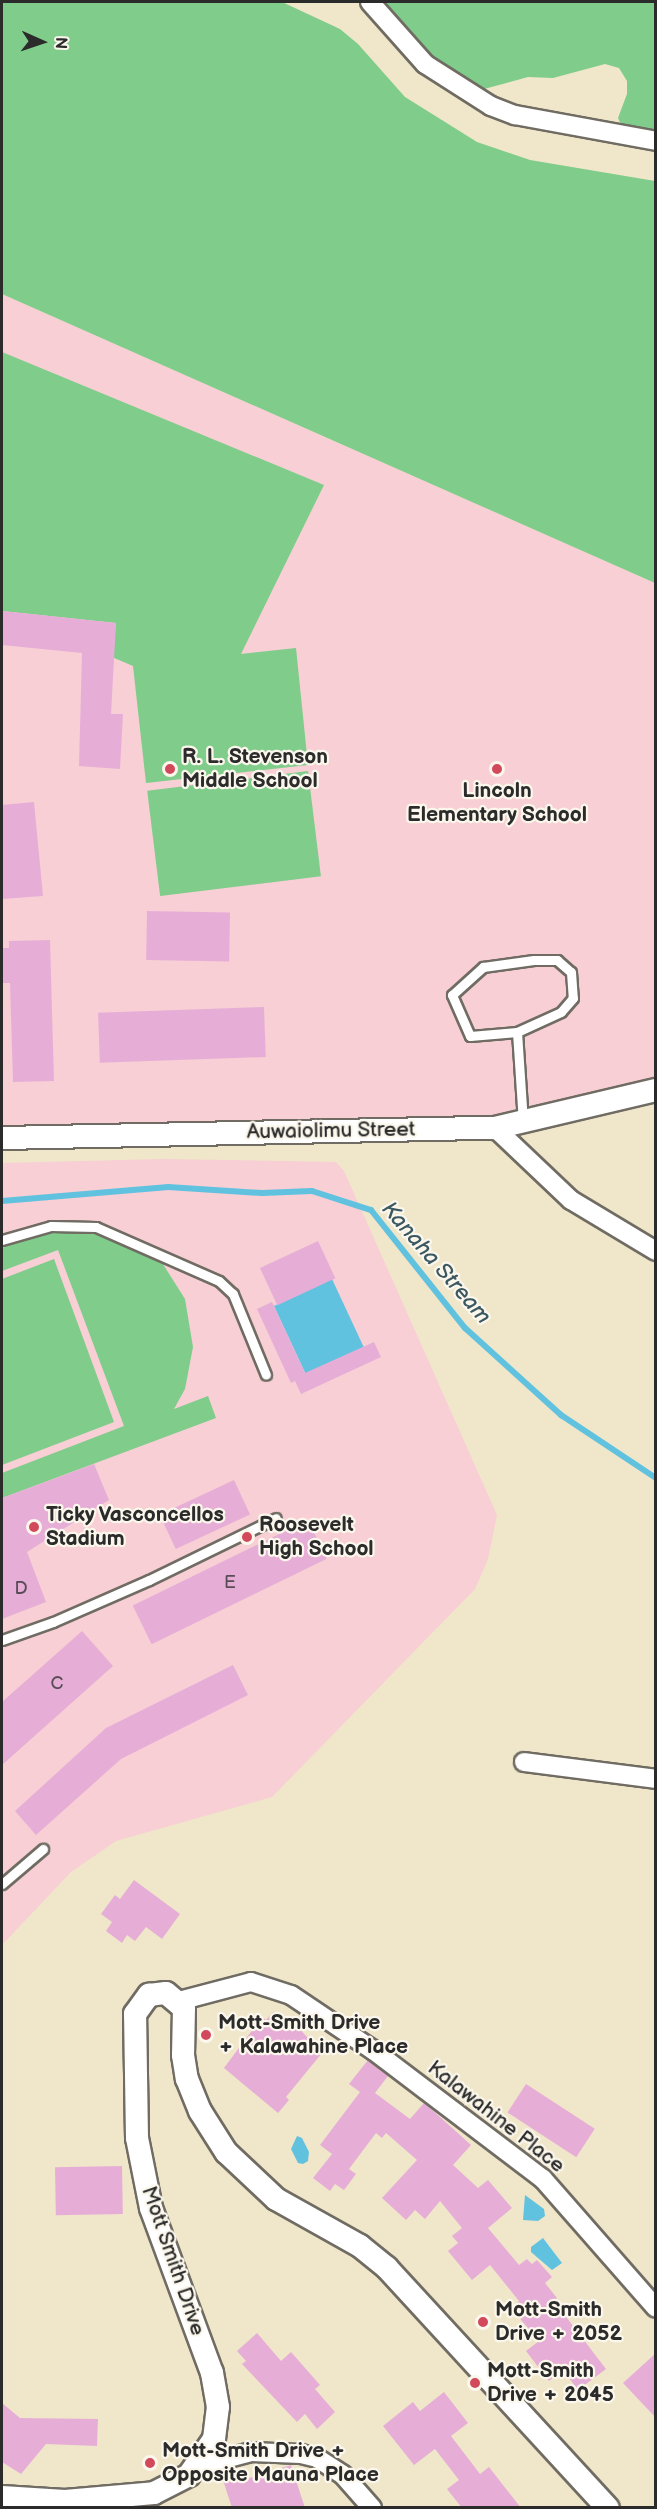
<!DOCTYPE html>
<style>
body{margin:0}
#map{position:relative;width:657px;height:2509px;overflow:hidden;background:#f0e6ca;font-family:"Balsamiq Sans",sans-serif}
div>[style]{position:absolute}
.built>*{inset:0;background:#f7cfd4}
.green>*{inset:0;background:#7fcc8b;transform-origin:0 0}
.water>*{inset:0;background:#61c2df;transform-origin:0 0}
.stream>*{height:6px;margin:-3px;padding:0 3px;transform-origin:3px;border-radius:3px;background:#61c2df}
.building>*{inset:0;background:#e6aed7;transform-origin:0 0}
.roads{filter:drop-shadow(2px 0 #706c63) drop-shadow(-2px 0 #706c63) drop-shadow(0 2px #706c63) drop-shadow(0 -2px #706c63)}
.service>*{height:9px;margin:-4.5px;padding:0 4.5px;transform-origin:4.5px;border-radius:4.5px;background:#fff}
.minor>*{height:18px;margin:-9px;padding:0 9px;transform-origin:9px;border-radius:9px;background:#fff}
.tertiary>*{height:22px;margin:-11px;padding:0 11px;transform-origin:11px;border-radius:11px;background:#fff}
.dots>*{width:16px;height:16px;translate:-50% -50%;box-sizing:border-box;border:3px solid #fbf7ec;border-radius:50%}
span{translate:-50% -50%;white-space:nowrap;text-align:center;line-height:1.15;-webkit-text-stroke:4.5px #fbf7ec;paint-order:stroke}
.number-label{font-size:18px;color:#5a4c56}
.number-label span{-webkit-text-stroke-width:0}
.poi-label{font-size:21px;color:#2b2b2b;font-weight:700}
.left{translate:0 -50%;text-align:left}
.street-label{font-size:21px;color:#2b2b2b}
.water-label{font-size:22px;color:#3b5861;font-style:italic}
.frame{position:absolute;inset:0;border:3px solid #2b2b2b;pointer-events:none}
.north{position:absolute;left:12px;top:12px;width:60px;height:60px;-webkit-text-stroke:4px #fbf7ec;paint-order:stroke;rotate:93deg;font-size:16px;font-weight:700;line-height:24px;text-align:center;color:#2b2b2b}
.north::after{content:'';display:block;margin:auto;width:21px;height:27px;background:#2b2b2b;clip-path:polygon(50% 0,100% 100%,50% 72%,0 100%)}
</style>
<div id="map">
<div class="built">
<div style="clip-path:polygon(2px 294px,655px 583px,655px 1090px,495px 1128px,2px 1132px)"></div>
<div style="clip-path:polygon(163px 1159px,336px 1162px,344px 1171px,497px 1515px,488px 1559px,475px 1589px,272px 1797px,116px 1841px,71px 1872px,2px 1945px,2px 1163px)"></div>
</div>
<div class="green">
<div style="clip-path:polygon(2px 2px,282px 2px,340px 29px,358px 44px,405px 97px,477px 142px,530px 160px,655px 181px,655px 583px,2px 294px)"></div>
<div style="clip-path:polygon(378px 2px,655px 2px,655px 138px,625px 133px,618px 118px,627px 94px,627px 81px,619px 68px,605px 64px,553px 78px,528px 77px,473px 92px,452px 80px)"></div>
<div style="clip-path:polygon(2px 352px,324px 485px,241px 654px,296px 648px,308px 765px,146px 783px,133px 666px,112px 657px,116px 623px,2px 611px)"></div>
<div style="left:308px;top:771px;width:106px;height:162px;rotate:83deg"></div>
<div style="clip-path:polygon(85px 1232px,126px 1241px,161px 1261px,185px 1299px,193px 1347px,185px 1389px,174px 1409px,208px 1396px,216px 1418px,2px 1498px,2px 1473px,124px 1426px,58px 1250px,2px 1271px,2px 1248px,41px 1233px)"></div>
<div style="clip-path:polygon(54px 1259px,114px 1422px,2px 1465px,2px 1279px)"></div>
</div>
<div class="water">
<div style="left:332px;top:1279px;width:75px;height:64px;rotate:65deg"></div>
<div style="clip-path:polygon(297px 2136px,302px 2138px,309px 2152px,308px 2161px,303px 2164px,298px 2163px,291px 2149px)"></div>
<div style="clip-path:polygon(525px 2195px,544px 2209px,545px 2216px,538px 2221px,523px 2220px)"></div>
<div style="clip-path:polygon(543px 2238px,562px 2263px,552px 2270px,531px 2252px,531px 2247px)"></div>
</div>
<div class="stream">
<div style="left:2px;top:1201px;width:167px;rotate:-4.8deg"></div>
<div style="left:168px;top:1187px;width:94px;rotate:3.7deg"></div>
<div style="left:262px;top:1193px;width:50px;rotate:-2.3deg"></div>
<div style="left:312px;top:1191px;width:62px;rotate:17.9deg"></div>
<div style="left:371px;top:1210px;width:151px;rotate:51.5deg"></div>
<div style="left:465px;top:1328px;width:130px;rotate:42.2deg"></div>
<div style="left:561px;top:1415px;width:114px;rotate:33.6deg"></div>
</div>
<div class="building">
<div style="clip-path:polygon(2px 611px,116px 623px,111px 714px,123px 714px,120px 769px,79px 766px,82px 653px,2px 645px)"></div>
<div style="clip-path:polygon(34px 802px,43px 896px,2px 899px,2px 805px)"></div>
<div style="left:147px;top:911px;width:83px;height:49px;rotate:1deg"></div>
<div style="clip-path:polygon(50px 940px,54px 1081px,13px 1082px,10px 983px,2px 983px,2px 948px,9px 948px,9px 941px)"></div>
<div style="left:264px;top:1007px;width:50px;height:166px;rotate:88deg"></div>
<div style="left:318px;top:1241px;width:41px;height:64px;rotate:65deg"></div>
<div style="clip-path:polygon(272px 1302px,305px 1373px,374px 1342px,381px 1357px,301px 1394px,295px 1381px,291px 1383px,257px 1309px)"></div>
<div style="clip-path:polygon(94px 1464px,109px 1500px,27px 1552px,46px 1602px,2px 1619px,2px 1498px)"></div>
<div style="left:234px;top:1480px;width:38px;height:82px;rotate:65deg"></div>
<div style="left:308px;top:1520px;width:43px;height:195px;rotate:64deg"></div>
<div style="clip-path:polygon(82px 1631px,113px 1666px,2px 1765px,2px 1702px)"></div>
<div style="clip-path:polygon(233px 1665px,248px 1695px,121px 1759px,36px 1835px,15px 1811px,106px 1728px)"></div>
<div style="clip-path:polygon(134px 1880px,180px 1914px,162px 1939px,146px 1927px,135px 1941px,127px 1935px,122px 1943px,106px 1931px,112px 1922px,101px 1914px,115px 1895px,120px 1899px)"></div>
<div style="clip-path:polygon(273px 2012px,292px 2028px,295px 2024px,322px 2053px,286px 2097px,289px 2100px,278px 2113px,224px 2068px,262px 2017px,266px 2020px)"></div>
<div style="clip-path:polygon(368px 2060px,388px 2076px,375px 2093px,410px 2119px,424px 2103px,429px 2107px,471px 2145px,453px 2165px,478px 2188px,488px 2180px,512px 2208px,488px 2228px,519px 2265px,527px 2259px,532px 2264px,537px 2260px,552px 2277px,545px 2283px,557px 2298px,554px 2301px,606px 2369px,578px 2390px,563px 2370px,549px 2381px,526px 2351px,539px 2341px,511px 2308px,519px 2301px,490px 2265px,472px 2280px,448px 2251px,458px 2243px,452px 2236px,462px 2228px,440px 2201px,425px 2219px,415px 2210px,406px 2220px,382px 2198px,417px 2160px,386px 2133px,382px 2138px,376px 2133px,349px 2169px,356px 2174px,344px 2190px,335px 2184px,330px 2191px,313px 2178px,332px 2154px,320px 2145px,360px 2092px,349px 2084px)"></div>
<div style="left:526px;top:2084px;width:82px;height:34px;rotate:33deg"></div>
<div style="left:122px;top:2166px;width:48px;height:67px;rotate:89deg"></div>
<div style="clip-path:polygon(257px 2333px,281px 2361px,291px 2352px,320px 2385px,315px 2389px,335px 2412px,317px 2429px,305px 2414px,297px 2422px,242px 2364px,246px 2361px,237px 2351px)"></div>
<div style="clip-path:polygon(656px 2353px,656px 2418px,623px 2383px)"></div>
<div style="clip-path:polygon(444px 2392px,468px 2423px,451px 2436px,480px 2474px,489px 2467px,521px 2508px,462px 2508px,447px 2489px,459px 2480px,435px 2449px,414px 2465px,383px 2426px,413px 2402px,420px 2411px)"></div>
<div style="clip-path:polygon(2px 2403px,20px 2418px,98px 2419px,97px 2446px,46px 2444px,21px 2474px,2px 2462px)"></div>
<div style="clip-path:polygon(291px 2465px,305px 2508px,232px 2508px,223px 2480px,241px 2474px,243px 2480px)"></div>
</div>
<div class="roads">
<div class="service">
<div style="left:534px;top:960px;width:23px"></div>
<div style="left:557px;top:960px;width:18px;rotate:41deg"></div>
<div style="left:571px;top:972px;width:26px;rotate:86deg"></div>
<div style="left:573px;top:998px;width:18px;rotate:131deg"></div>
<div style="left:561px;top:1012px;width:48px;rotate:155.6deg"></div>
<div style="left:517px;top:1032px;width:47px;rotate:175.1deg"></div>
<div style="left:470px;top:1036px;width:45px;rotate:-113.7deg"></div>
<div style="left:452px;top:995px;width:42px;rotate:-42.1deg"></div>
<div style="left:483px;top:967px;width:51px;rotate:-7.8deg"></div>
<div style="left:517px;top:1032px;width:90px;rotate:86.2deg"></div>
<div style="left:2px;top:1240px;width:51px;rotate:-15.9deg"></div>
<div style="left:51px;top:1226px;width:45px;rotate:1.3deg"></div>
<div style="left:96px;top:1227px;width:134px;rotate:23.7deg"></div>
<div style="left:219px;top:1281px;width:19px;rotate:43deg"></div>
<div style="left:233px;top:1294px;width:87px;rotate:67.8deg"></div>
<div style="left:2px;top:1640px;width:54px;rotate:-19.4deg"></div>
<div style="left:53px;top:1622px;width:105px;rotate:-23.6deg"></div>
<div style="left:149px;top:1580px;width:141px;rotate:-26deg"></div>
<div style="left:2px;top:1884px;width:54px;rotate:-40.5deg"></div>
</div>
<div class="minor">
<div style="left:370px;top:2px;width:83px;rotate:48.4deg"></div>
<div style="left:425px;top:64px;width:78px;rotate:32.5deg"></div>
<div style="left:491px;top:106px;width:26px;rotate:21deg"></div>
<div style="left:515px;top:115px;width:143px;rotate:10.4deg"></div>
<div style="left:495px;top:1128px;width:105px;rotate:43.5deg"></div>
<div style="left:571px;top:1200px;width:99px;rotate:31deg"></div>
<div style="left:524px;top:1762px;width:133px;rotate:7.3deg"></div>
<div style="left:179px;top:2001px;width:74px;rotate:-14.8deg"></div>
<div style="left:251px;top:1982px;width:42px;rotate:18deg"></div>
<div style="left:291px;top:1995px;width:99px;rotate:33.9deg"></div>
<div style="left:373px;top:2050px;width:213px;rotate:37.2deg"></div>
<div style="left:543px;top:2179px;width:171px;rotate:48.8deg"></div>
<div style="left:198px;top:2466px;width:55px;rotate:-14.8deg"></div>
<div style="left:251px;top:2452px;width:50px;rotate:2.3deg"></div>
<div style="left:301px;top:2454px;width:16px;rotate:14deg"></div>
<div style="left:317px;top:2458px;width:31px;rotate:33deg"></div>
<div style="left:343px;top:2475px;width:44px;rotate:48.7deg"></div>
</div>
<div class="tertiary">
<div style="left:2px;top:1138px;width:493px;rotate:-1.2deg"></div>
<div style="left:495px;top:1128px;width:165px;rotate:-13.3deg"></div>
<div style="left:2px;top:2497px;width:63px;rotate:3.6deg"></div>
<div style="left:65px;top:2501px;width:89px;rotate:-5.1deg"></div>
<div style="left:154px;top:2493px;width:39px;rotate:-27deg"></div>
<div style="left:189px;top:2475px;width:44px;rotate:-55.2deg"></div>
<div style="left:214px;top:2439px;width:32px;rotate:-83deg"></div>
<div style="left:218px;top:2407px;width:35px;rotate:-100deg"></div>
<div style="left:212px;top:2373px;width:176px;rotate:-110.3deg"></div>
<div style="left:151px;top:2208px;width:71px;rotate:-101.3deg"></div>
<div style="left:137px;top:2138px;width:124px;rotate:-90.9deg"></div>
<div style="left:135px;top:2014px;width:24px;rotate:-54deg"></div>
<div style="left:149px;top:1995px;width:17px;rotate:-7deg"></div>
<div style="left:166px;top:1993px;width:23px;rotate:40deg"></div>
<div style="left:184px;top:2008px;width:47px;rotate:91.2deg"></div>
<div style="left:183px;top:2055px;width:24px;rotate:81deg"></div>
<div style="left:187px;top:2079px;width:35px;rotate:68deg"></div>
<div style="left:200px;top:2111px;width:49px;rotate:57.6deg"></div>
<div style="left:226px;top:2152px;width:69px;rotate:43.2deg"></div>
<div style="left:276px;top:2199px;width:96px;rotate:29.2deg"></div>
<div style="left:360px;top:2246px;width:35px;rotate:39deg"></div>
<div style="left:387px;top:2268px;width:326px;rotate:47.4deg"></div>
</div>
</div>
<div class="dots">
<div style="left:170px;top:769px;background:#d1495b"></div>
<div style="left:497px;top:769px;background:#d1495b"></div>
<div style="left:34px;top:1527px;background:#d1495b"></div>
<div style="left:247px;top:1537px;background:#d1495b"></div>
<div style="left:206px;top:2035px;background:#d1495b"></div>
<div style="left:483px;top:2322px;background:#d1495b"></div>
<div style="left:475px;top:2383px;background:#d1495b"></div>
<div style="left:150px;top:2463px;background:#d1495b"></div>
</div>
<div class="number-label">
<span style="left:230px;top:1583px">E</span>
<span style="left:21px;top:1589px">D</span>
<span style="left:57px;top:1684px">C</span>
</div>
<div class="poi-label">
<span class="left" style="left:182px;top:769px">R. L. Stevenson<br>Middle School</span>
<span style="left:497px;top:803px">Lincoln<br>Elementary School</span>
<span class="left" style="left:46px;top:1527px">Ticky Vasconcellos<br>Stadium</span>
<span class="left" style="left:259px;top:1537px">Roosevelt<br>High School</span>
<span class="left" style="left:218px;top:2035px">Mott-Smith Drive<br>+ Kalawahine Place</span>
<span class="left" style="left:495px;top:2322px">Mott-Smith<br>Drive + 2052</span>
<span class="left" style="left:487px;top:2383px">Mott-Smith<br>Drive + 2045</span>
<span class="left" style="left:162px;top:2463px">Mott-Smith Drive +<br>Opposite Mauna Place</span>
</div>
<div class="street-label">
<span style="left:331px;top:1131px;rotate:-1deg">Auwaiolimu Street</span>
<span style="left:496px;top:2117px;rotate:38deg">Kalawahine Place</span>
<span style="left:173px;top:2261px;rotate:71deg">Mott Smith Drive</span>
</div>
<div class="water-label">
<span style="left:436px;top:1263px;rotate:49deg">Kanaha Stream</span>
</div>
<div class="frame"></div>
<div class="north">N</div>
</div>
